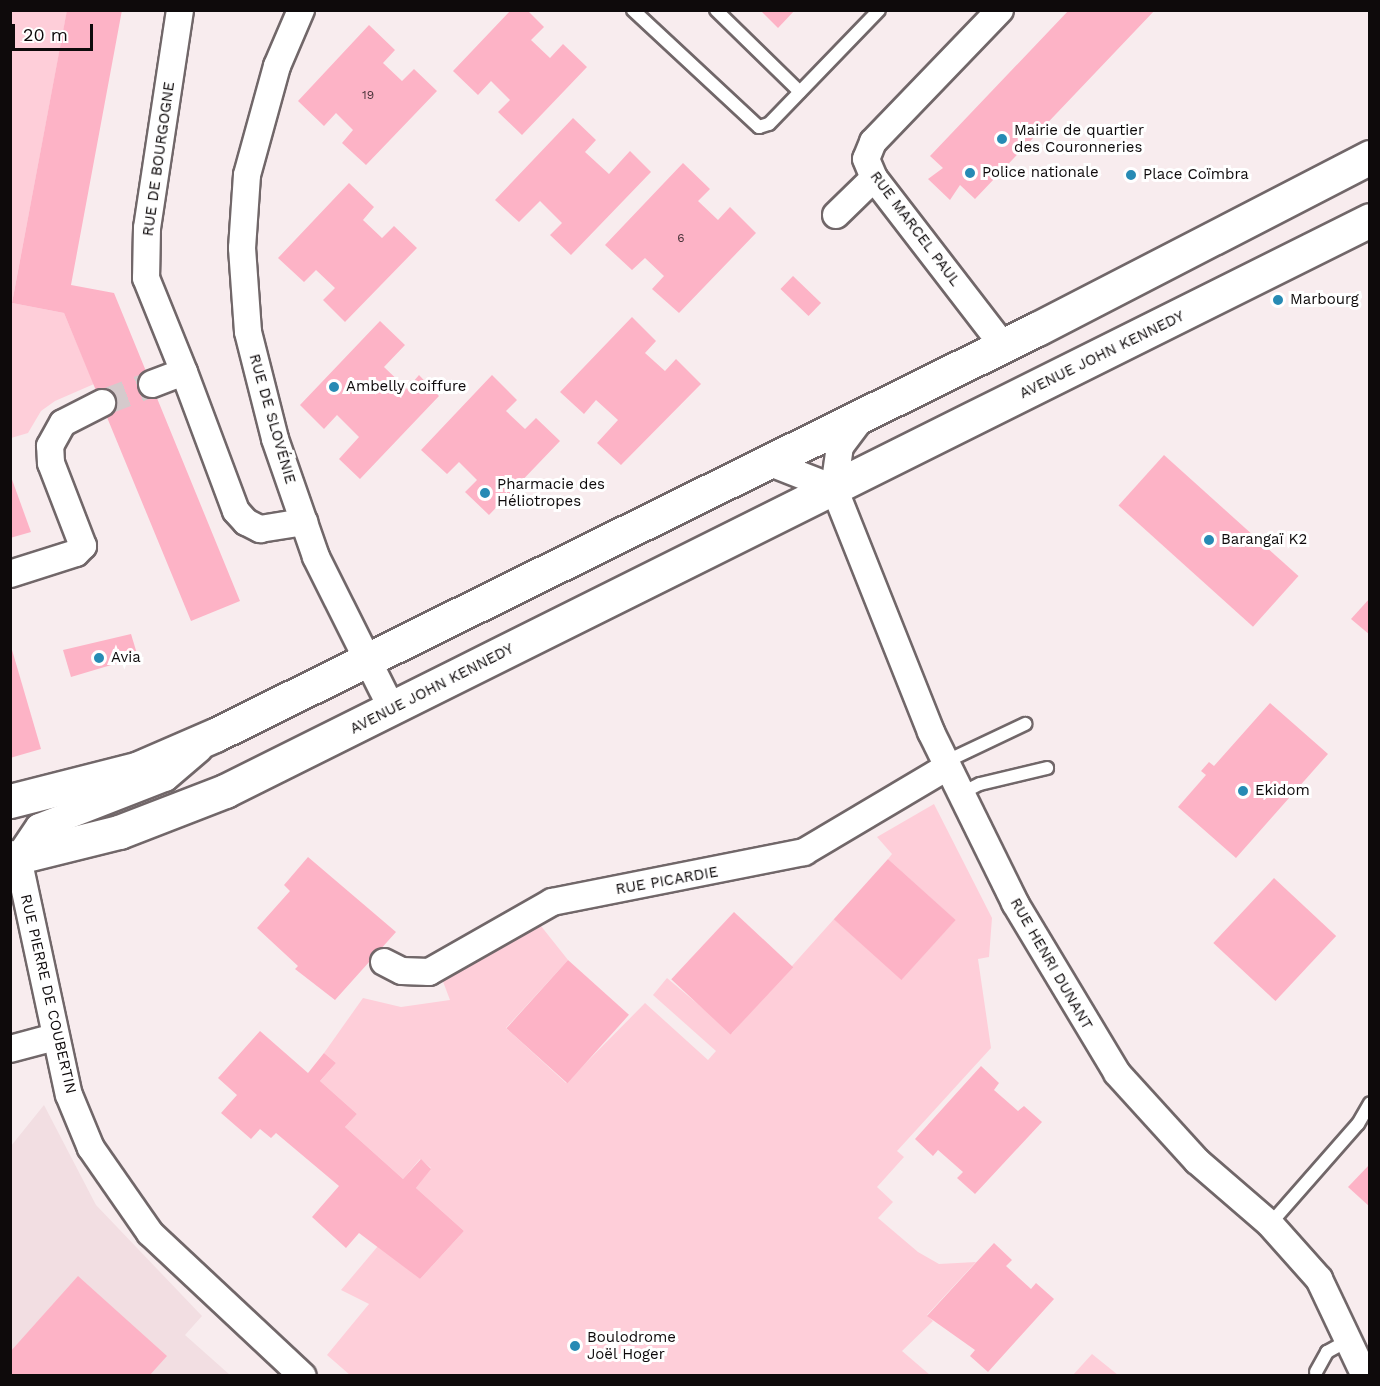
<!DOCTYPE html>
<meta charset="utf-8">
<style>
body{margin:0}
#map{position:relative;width:1380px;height:1386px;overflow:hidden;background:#f8ecee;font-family:"Work Sans",sans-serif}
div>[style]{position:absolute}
.built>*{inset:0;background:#f2dee2}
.green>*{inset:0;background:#feced9}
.building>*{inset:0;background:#fdb3c6;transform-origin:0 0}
.street-tunnel>*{height:26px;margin-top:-13px;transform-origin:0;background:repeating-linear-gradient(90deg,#d5cacc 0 26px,transparent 0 39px)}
.roads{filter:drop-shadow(2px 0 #716769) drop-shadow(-2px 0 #716769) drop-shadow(0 2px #716769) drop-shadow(0 -2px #716769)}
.lane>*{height:12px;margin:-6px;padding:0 6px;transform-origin:6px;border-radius:6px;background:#fff}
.street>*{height:26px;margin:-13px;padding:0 13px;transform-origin:13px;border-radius:13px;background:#fff}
.secondary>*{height:33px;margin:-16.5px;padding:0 16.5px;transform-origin:16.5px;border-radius:16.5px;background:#fff}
.dots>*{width:16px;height:16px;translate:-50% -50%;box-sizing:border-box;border:3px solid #fff;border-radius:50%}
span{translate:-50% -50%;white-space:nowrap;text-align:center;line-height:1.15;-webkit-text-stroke:6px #fff;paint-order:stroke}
.number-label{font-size:12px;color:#4a343a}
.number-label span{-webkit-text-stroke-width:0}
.poi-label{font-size:15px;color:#0e0a0b}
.left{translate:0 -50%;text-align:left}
.street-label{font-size:15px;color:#0e0a0b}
.frame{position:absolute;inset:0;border:12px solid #0e0a0b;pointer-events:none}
.scale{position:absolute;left:12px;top:24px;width:81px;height:27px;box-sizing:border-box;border:3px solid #0e0a0b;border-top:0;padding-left:8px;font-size:18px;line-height:21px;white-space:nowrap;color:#0e0a0b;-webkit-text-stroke:4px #fff;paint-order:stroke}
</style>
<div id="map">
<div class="built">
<div style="clip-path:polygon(44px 1105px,96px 1205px,202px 1316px,185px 1335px,230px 1375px,11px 1376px,11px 1146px)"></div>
</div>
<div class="green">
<div style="clip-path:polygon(11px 11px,67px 11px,12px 303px,64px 313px,94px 384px,55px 401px,41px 411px,28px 433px,11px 438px)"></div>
<div style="clip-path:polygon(934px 804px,992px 918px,989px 957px,978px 959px,991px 1048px,897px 1151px,904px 1157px,877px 1187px,893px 1202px,878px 1218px,918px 1252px,939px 1264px,976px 1262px,927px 1315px,933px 1321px,902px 1351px,930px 1375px,350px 1375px,327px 1355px,369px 1304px,341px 1290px,378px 1246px,420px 1279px,464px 1231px,416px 1188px,431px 1168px,420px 1159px,403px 1179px,345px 1127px,357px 1114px,320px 1081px,336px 1063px,324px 1053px,363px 998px,401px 1007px,450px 1000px,442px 979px,537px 921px,568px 960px,506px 1028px,566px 1083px,645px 1003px,708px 1060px,716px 1051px,653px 995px,667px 978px,732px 1033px,834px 919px,902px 979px,955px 920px,888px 859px,892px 854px,877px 837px)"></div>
<div style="clip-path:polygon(1092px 1354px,1118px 1375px,1073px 1375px)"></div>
</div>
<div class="building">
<div style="clip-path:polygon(67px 10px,122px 10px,71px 285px,114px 293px,240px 601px,191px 621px,64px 313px,12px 303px)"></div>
<div style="clip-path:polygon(511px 10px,527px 10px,544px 27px,531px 40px,550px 58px,563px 44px,587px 67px,522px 135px,498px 112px,510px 100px,491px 81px,478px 95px,453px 71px)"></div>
<div style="clip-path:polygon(760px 10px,795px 10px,778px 28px)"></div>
<div style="clip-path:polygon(1069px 10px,1155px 10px,975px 199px,960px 185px,950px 200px,928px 179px,943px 168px,930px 156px)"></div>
<div style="clip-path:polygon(369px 25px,395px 50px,383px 63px,402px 81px,414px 69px,437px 91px,366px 165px,342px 143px,353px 130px,336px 113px,324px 126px,298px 101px)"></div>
<div style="clip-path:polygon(573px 118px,596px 140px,585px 152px,609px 174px,630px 151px,651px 172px,571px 255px,550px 235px,562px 223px,540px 201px,519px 222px,495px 200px)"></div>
<div style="clip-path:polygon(683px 163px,710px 189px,698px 201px,718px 220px,730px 207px,756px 233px,679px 313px,652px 289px,664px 276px,645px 258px,632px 270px,605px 245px)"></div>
<div style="clip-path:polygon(349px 183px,374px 207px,363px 220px,382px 238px,394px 226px,417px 248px,345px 322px,323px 300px,335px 288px,316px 270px,304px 282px,278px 258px)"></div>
<div style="left:793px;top:276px;width:39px;height:18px;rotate:44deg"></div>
<div style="clip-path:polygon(632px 317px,656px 341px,645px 353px,665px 371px,676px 359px,701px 384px,621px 465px,597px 443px,618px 420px,596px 400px,584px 414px,560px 392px)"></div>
<div style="clip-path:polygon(380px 321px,405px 345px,384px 367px,407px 389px,419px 375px,439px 396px,360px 479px,339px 459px,359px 437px,337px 415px,324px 429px,300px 405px)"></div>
<div style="clip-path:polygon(492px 375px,517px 400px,506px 411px,525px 429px,536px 418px,560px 441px,489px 515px,465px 492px,477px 480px,459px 462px,447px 474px,421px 450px)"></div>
<div style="left:1164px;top:455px;width:181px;height:68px;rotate:42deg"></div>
<div style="clip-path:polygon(10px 474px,31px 532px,10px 538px)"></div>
<div style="clip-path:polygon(1370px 598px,1370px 635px,1351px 619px)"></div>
<div style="clip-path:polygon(131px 634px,138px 657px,71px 677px,63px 650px)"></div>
<div style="clip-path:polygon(10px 643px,41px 749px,10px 758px)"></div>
<div style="clip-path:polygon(1270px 703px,1328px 754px,1236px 858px,1178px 807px,1206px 775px,1201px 771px,1209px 762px,1214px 766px)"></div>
<div style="clip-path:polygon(308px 857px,396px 932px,335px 1000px,295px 969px,298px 966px,257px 928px,290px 891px,284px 885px)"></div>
<div style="left:888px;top:859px;width:91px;height:81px;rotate:42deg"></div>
<div style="left:1274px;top:878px;width:85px;height:89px;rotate:43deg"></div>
<div style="left:734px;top:912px;width:81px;height:92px;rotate:43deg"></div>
<div style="left:568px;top:960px;width:82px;height:92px;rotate:42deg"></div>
<div style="clip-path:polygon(260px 1031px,308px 1073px,324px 1053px,336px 1063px,320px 1081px,357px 1114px,345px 1127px,403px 1179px,421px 1159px,431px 1169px,416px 1188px,464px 1231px,420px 1279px,359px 1233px,346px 1248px,312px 1217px,339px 1186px,276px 1133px,271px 1138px,260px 1129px,251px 1139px,221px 1113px,237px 1095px,218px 1078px)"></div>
<div style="clip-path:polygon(981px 1066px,999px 1083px,994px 1090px,1018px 1111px,1024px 1106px,1042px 1122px,975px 1194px,957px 1178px,963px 1172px,938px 1150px,933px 1156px,915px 1139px)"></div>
<div style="clip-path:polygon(1370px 1164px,1370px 1207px,1348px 1187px)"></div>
<div style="clip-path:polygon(994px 1243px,1012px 1260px,1006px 1266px,1031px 1289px,1036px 1283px,1054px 1299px,988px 1372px,970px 1356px,975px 1350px,927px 1316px)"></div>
<div style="clip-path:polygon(78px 1276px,167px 1356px,149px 1376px,10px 1376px,10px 1352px)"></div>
</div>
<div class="street-tunnel">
<div style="left:102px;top:403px;width:53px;rotate:-20.8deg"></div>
</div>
<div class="roads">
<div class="lane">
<div style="left:633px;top:10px;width:172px;rotate:42.9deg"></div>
<div style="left:759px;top:127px;width:10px;rotate:-17deg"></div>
<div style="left:769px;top:124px;width:158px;rotate:-46deg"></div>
<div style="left:716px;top:10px;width:117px;rotate:44.3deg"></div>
<div style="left:945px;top:762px;width:89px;rotate:-25.4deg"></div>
<div style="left:960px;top:794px;width:22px;rotate:-27deg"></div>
<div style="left:980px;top:784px;width:69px;rotate:-13.4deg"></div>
<div style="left:1270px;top:1224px;width:133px;rotate:-48.7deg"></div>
<div style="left:1358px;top:1124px;width:24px;rotate:-60deg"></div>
<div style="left:1316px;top:1372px;width:23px;rotate:-61deg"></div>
<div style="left:1327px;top:1352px;width:26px;rotate:-29deg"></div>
</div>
<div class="street">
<div style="left:180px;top:10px;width:220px;rotate:98.6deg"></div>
<div style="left:147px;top:228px;width:50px;rotate:91.1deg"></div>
<div style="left:146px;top:278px;width:101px;rotate:68deg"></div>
<div style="left:301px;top:10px;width:61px;rotate:113.2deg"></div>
<div style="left:277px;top:66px;width:113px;rotate:105.4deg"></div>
<div style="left:247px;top:175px;width:73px;rotate:93.9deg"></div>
<div style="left:242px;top:248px;width:84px;rotate:85.9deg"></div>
<div style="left:248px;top:332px;width:110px;rotate:75.8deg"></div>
<div style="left:275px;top:439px;width:125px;rotate:70.8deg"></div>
<div style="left:316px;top:557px;width:170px;rotate:63.4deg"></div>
<div style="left:1000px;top:10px;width:183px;rotate:133.9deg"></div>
<div style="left:873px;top:142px;width:18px;rotate:112deg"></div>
<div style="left:866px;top:159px;width:21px;rotate:67deg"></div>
<div style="left:874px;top:178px;width:208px;rotate:52.4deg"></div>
<div style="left:836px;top:215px;width:53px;rotate:-44.2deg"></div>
<div style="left:152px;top:384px;width:34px;rotate:-21deg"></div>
<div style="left:184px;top:372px;width:148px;rotate:69.5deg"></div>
<div style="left:236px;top:511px;width:15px;rotate:48deg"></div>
<div style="left:246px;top:522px;width:16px;rotate:27deg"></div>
<div style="left:260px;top:529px;width:45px;rotate:-9deg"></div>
<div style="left:863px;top:416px;width:38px;rotate:127deg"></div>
<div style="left:840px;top:446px;width:42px;rotate:98.1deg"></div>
<div style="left:834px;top:488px;width:263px;rotate:68.3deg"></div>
<div style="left:931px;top:732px;width:191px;rotate:63.8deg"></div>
<div style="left:1015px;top:903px;width:198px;rotate:59deg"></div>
<div style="left:1117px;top:1073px;width:119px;rotate:47.7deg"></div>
<div style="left:1197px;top:1161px;width:96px;rotate:40.8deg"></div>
<div style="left:1270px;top:1224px;width:74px;rotate:48.3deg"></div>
<div style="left:1319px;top:1279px;width:107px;rotate:64.6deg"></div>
<div style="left:765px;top:461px;width:74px;rotate:21.4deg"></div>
<div style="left:10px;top:574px;width:69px;rotate:-17.7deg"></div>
<div style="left:76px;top:553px;width:10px;rotate:-45deg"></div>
<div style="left:83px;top:546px;width:89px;rotate:-111.1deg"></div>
<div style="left:51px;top:463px;width:17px;rotate:-93deg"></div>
<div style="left:50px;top:446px;width:26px;rotate:-61deg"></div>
<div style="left:63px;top:423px;width:44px;rotate:-27.1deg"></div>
<div style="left:10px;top:854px;width:9px;rotate:27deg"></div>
<div style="left:18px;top:858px;width:242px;rotate:77.9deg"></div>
<div style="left:69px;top:1095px;width:57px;rotate:67.5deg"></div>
<div style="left:91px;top:1148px;width:103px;rotate:55.2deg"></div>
<div style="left:150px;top:1233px;width:209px;rotate:43.1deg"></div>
<div style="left:18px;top:858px;width:37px;rotate:-56deg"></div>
<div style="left:39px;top:827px;width:135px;rotate:-21.3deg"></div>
<div style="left:165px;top:778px;width:45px;rotate:-40.5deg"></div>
<div style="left:384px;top:962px;width:20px;rotate:27deg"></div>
<div style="left:402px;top:971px;width:27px;rotate:2deg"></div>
<div style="left:429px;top:972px;width:142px;rotate:-29.6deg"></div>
<div style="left:552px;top:902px;width:257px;rotate:-11.2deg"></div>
<div style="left:804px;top:852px;width:166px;rotate:-30.7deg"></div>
<div style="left:10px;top:1049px;width:47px;rotate:-14.9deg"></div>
</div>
<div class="secondary">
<div style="left:10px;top:801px;width:133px;rotate:-14.3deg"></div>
<div style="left:139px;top:768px;width:83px;rotate:-23.5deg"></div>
<div style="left:215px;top:735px;width:917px;rotate:-26.29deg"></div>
<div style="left:1037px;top:329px;width:375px;rotate:-27.3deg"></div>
<div style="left:10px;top:859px;width:112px;rotate:-13.9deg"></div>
<div style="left:119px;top:832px;width:114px;rotate:-21.1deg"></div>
<div style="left:225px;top:791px;width:1279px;rotate:-26.5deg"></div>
</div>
</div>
<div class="dots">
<div style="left:1002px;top:139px;background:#278ab4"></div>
<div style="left:970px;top:173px;background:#278ab4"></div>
<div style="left:1131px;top:175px;background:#278ab4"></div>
<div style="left:1278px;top:300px;background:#278ab4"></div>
<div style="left:334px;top:387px;background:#278ab4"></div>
<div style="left:485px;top:493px;background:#278ab4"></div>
<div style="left:1209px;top:540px;background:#278ab4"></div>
<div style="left:99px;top:658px;background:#278ab4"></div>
<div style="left:1243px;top:791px;background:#278ab4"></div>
<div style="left:575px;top:1346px;background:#278ab4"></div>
</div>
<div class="number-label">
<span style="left:368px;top:96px">19</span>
<span style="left:681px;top:239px">6</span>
</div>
<div class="poi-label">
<span class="left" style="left:1014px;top:139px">Mairie de quartier<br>des Couronneries</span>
<span class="left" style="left:982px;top:173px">Police nationale</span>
<span class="left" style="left:1143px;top:175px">Place Coïmbra</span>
<span class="left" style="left:1290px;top:300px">Marbourg</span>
<span class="left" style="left:346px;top:387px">Ambelly coiffure</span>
<span class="left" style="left:497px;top:493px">Pharmacie des<br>Héliotropes</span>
<span class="left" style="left:1221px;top:540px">Barangaï K2</span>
<span class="left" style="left:111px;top:658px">Avia</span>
<span class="left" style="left:1255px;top:791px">Ekidom</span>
<span class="left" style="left:587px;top:1346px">Boulodrome<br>Joël Hoger</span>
</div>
<div class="street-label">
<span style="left:159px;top:159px;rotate:-82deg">RUE DE BOURGOGNE</span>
<span style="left:915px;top:229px;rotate:53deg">RUE MARCEL PAUL</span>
<span style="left:1102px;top:355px;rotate:-26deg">AVENUE JOHN KENNEDY</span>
<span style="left:272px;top:419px;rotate:74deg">RUE DE SLOVÉNIE</span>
<span style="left:432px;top:689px;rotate:-27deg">AVENUE JOHN KENNEDY</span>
<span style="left:667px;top:881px;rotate:-10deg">RUE PICARDIE</span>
<span style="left:1051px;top:964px;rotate:60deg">RUE HENRI DUNANT</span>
<span style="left:48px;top:994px;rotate:77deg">RUE PIERRE DE COUBERTIN</span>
</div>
<div class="frame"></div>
<div class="scale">20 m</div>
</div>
